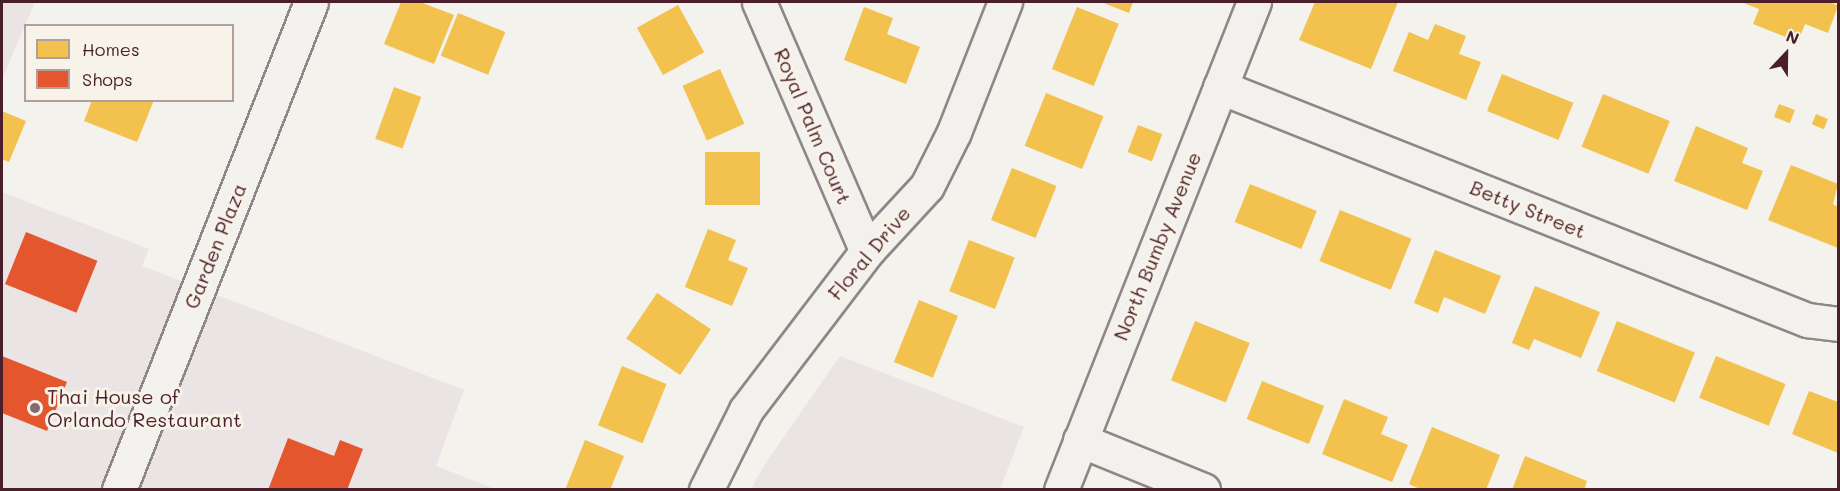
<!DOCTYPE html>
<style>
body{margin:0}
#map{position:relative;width:1840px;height:491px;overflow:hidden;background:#f4f2ec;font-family:Mali,sans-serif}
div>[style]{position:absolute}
.built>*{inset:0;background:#eae4e5}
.homes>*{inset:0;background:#f2c14e;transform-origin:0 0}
.shops>*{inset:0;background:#e4572e;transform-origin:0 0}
.roads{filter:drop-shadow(2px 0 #8f8685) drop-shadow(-2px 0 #8f8685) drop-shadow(0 2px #8f8685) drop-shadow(0 -2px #8f8685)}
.minor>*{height:33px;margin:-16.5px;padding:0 16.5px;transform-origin:16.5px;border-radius:16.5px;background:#f2f1ed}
.dots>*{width:16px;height:16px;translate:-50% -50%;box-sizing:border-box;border:3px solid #f7f3e8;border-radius:50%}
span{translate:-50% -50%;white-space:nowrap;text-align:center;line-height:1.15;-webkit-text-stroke:6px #f7f3e8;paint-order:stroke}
.street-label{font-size:20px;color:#4a1f2b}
.poi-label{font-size:20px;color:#4a1f2b}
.left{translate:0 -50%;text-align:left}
.frame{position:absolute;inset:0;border:3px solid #4a1f2b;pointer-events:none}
.legend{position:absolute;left:24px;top:24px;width:210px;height:78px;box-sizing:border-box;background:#f7f3e8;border:2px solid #b29e9c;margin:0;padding:8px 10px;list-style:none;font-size:18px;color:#4a1f2b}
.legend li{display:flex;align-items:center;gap:12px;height:30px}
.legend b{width:30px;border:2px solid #b29e9c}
.north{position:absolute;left:1756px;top:24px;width:60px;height:60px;-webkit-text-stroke:4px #f7f3e8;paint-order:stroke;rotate:22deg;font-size:16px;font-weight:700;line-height:24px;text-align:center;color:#4a1f2b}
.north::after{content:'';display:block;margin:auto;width:21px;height:27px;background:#4a1f2b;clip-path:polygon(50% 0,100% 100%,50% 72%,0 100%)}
</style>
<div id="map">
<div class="built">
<div style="clip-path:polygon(2px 2px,35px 2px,2px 79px)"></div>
<div style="clip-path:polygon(2px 192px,149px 249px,142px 266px,464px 390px,436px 466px,495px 489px,2px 489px)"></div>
<div style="clip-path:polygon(840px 356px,1024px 427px,1000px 489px,751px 489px,765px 464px)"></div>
</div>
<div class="homes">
<div style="clip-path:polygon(401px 2px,420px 2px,454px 15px,434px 64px,384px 44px)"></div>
<div style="clip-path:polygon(1101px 2px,1133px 2px,1129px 13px)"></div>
<div style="clip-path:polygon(1315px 2px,1398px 2px,1371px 69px,1299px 40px)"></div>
<div style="clip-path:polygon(1741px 2px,1830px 2px,1838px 6px,1828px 33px,1805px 24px,1798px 42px,1753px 24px,1759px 9px)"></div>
<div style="left:678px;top:5px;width:54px;height:47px;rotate:61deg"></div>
<div style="clip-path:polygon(864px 7px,893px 18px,887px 34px,920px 47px,906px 84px,844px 60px)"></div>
<div style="left:1077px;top:7px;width:45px;height:67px;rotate:22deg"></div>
<div style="left:458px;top:13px;width:51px;height:46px;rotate:22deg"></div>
<div style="clip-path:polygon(1435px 24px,1466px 36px,1459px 54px,1481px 62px,1466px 100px,1393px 71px,1409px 32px,1428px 40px)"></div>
<div style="left:720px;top:69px;width:60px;height:41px;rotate:66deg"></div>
<div style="left:1502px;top:74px;width:77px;height:40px;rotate:22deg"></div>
<div style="left:394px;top:87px;width:29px;height:55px;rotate:20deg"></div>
<div style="left:1046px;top:93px;width:62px;height:57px;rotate:22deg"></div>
<div style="left:1603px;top:94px;width:72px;height:57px;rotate:22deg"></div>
<div style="clip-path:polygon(92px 100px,154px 100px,137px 142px,84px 121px)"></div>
<div style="left:1779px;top:104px;width:17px;height:14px;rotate:21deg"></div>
<div style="clip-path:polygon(2px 111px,26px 121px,9px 162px,2px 159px)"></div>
<div style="left:1816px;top:114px;width:13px;height:11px;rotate:23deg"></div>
<div style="left:1138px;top:125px;width:26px;height:29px;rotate:21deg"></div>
<div style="clip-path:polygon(1696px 126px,1748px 148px,1742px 163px,1763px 171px,1747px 210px,1674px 181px)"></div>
<div style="left:705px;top:152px;width:55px;height:53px"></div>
<div style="clip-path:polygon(1791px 165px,1838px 184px,1833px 204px,1838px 207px,1838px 248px,1768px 220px)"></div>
<div style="left:1012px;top:168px;width:48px;height:56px;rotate:22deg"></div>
<div style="left:1250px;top:184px;width:72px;height:41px;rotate:22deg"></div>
<div style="left:1340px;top:210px;width:77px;height:55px;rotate:22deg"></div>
<div style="clip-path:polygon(708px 229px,736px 240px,728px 260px,748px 268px,732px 306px,685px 287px)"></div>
<div style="left:969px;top:240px;width:49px;height:55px;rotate:21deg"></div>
<div style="clip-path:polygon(1435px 250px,1501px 276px,1485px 314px,1444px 297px,1438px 313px,1414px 303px)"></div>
<div style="clip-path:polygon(1535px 286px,1600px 312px,1581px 358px,1534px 339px,1529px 350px,1512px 343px)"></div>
<div style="left:657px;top:293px;width:65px;height:55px;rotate:34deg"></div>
<div style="left:919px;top:300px;width:42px;height:67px;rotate:22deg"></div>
<div style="left:1195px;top:321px;width:59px;height:64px;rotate:22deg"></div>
<div style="left:1617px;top:321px;width:84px;height:54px;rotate:22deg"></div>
<div style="left:1716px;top:356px;width:75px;height:45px;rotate:22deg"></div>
<div style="left:622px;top:366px;width:48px;height:64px;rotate:22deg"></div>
<div style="left:1262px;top:381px;width:67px;height:41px;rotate:22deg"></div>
<div style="clip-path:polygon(1809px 391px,1838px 402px,1838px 453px,1792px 434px)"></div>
<div style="clip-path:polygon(1344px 399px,1388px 417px,1381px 434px,1408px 445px,1392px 482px,1322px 454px)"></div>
<div style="clip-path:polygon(1432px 427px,1500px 455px,1486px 490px,1422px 490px,1409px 484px)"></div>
<div style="clip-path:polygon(585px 440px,624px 456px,610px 490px,565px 490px)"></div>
<div style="clip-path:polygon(1525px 456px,1587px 481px,1584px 490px,1512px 490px)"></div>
</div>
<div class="shops">
<div style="left:26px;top:232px;width:77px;height:56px;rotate:22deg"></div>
<div style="clip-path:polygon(2px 356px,67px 382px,47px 431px,2px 413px)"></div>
<div style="clip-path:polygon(288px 438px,334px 456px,340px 440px,363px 449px,347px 490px,268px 490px)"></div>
</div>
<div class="roads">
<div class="minor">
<div style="left:759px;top:2px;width:271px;rotate:66.6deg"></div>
<div style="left:1220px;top:87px;width:632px;rotate:21.65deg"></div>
<div style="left:1807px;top:320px;width:31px;rotate:7deg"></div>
<div style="left:1080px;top:440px;width:133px;rotate:22.1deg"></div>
<div style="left:119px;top:490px;width:524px;rotate:-68.52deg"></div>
<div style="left:706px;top:490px;width:89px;rotate:-63.4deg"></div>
<div style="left:746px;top:410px;width:200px;rotate:-52.7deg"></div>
<div style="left:867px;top:251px;width:88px;rotate:-47.3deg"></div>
<div style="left:927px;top:186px;width:60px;rotate:-63.4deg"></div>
<div style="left:954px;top:132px;width:140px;rotate:-68.6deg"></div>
<div style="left:1061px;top:490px;width:525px;rotate:-68.42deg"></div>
</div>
</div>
<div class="dots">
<div style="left:35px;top:408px;background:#86696f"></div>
</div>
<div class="street-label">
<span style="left:813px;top:126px;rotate:67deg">Royal Palm Court</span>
<span style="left:1528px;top:209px;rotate:22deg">Betty Street</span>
<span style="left:215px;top:246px;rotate:-68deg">Garden Plaza</span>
<span style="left:1157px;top:246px;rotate:-68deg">North Bumby Avenue</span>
<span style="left:869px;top:253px;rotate:-50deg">Floral Drive</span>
</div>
<div class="poi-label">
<span class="left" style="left:47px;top:408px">Thai House of<br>Orlando Restaurant</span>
</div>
<div class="frame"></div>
<ul class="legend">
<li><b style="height:16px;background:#f2c14e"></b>Homes</li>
<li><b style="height:16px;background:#e4572e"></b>Shops</li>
</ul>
<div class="north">N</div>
</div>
